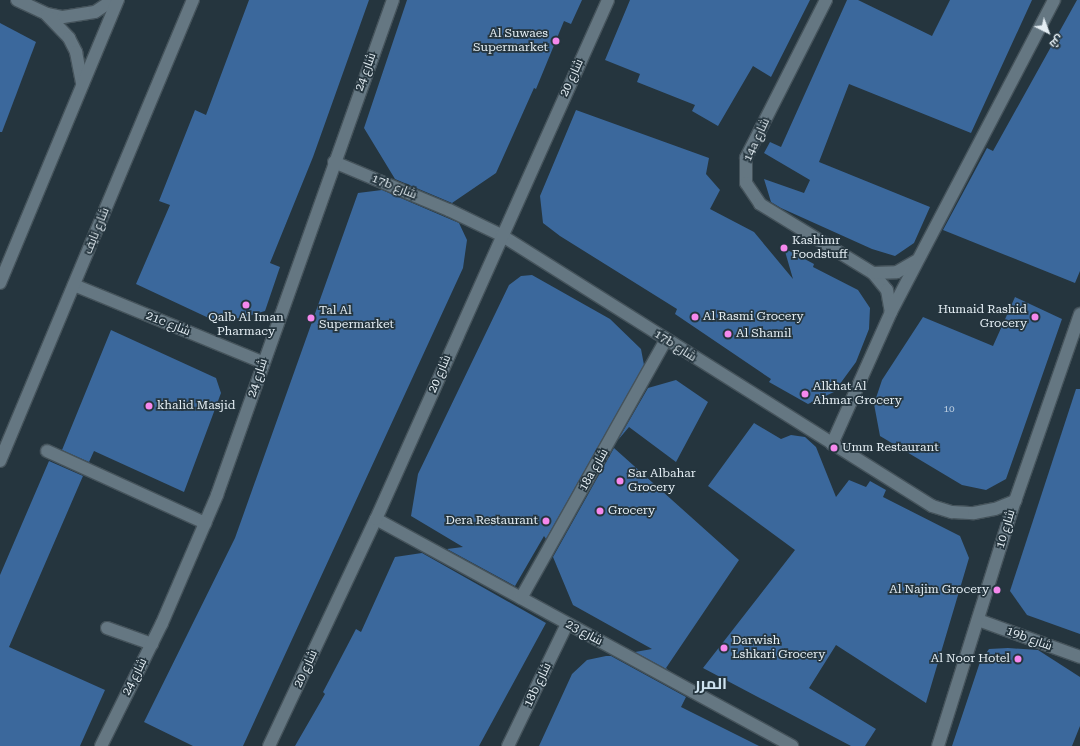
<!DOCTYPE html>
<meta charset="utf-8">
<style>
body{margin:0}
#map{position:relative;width:1080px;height:746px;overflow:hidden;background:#25353e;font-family:"Roboto Serif",Cairo,serif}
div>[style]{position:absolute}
.building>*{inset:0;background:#3b689c}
.roads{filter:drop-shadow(1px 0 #45535b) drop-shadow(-1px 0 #45535b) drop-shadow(0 1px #45535b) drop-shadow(0 -1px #45535b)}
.lane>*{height:12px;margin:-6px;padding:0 6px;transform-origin:6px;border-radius:6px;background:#657782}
.street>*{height:12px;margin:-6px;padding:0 6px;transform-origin:6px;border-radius:6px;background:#657782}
.secondary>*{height:12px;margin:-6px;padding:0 6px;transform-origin:6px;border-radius:6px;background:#657782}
.dots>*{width:11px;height:11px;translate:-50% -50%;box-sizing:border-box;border:2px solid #25353e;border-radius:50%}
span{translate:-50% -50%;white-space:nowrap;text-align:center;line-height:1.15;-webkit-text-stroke:3.5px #25353e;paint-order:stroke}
.number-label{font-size:10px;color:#baccde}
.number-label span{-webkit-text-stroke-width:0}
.poi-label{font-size:12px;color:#e4eef4}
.right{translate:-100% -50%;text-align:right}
.left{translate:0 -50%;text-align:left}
.street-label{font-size:12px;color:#e4eef4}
.district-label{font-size:16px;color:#cee2ef;font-weight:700}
.north{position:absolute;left:1028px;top:12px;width:40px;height:40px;-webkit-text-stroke:3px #25353e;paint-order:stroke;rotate:138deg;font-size:11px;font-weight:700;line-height:16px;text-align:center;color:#e4eef4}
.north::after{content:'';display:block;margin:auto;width:14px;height:18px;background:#e4eef4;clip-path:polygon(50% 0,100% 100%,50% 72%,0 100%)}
</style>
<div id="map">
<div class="building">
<div style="clip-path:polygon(249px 0,369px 0,313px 157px,270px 263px,280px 267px,265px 311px,242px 318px,213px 320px,136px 284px,170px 205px,159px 201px,195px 110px,206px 115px)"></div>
<div style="clip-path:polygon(407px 0,582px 0,571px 24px,564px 21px,536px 89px,534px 88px,496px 173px,452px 203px,395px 179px,364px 128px)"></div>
<div style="clip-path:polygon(630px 0,810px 0,771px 77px,753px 66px,718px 126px,692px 111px,695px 105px,637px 82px,640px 74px,605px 60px)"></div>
<div style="clip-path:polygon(847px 0,858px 0,932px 36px,950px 0,1032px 0,971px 133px,849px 84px,819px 162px,930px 207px,914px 243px,895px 256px,872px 249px,781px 208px,771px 202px,764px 179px,804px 193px,810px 180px,764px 153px,770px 142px,781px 147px)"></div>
<div style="clip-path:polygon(1077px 0,1080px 0,1080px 271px,1075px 283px,943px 230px,987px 148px,993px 151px)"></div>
<div style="clip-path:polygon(0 23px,36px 42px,2px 132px,0 132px)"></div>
<div style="clip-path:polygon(576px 110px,709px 158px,706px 174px,720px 190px,710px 209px,754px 232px,793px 279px,784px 248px,814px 264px,813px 267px,858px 290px,870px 308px,869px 329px,856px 362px,834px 392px,808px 404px,769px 382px,771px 379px,675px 314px,677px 309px,560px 236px,543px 223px,540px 196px)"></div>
<div style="clip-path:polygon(382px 190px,459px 223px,467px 240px,463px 268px,243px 746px,193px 746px,144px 722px,235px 538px,358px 193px)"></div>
<div style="clip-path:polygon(532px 275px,610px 319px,641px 349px,644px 365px,546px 539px,544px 536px,515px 586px,447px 549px,463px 547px,411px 516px,418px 474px,509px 285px,521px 276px)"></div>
<div style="clip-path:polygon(1015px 297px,1062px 319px,1006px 479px,986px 490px,962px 485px,880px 436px,874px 404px,882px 380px,923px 317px,993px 346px)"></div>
<div style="clip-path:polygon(111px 330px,216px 378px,221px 393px,184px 492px,94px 451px,89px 462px,62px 450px)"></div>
<div style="clip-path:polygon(676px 380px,708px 402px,676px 462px,629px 427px,618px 440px,648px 388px)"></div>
<div style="clip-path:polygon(1076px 389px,1080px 389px,1080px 634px,1027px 615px,1010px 591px)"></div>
<div style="clip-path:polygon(754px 423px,781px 439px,791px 435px,805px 437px,816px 447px,836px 497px,849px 480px,866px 487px,870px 481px,886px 490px,883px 497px,960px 536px,969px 558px,926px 703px,836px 645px,809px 688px,876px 729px,865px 746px,851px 746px,703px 668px,795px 550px,708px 486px)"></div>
<div style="clip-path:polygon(614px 448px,739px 560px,666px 668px,668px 670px,635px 652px,652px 649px,573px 605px,553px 557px)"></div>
<div style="clip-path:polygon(49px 461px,83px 476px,9px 647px,105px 690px,80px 746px,0 746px,0 575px)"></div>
<div style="clip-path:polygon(422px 553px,546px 623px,479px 746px,295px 746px,325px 694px,323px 692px,356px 629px,361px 632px,395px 557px)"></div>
<div style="clip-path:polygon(1008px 648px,1038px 650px,1080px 677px,1080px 726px,1072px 746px,952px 746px,980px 662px,989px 649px)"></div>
<div style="clip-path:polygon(606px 656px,611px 656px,686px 697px,681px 707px,759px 746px,539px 746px,572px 674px,587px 660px)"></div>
</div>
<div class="roads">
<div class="lane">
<div style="left:47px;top:451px;width:174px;rotate:24.5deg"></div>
<div style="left:107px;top:628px;width:48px;rotate:19.6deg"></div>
</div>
<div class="street">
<div style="left:17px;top:0;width:33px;rotate:25deg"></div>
<div style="left:47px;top:14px;width:16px;rotate:11deg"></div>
<div style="left:63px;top:17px;width:32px;rotate:-9deg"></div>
<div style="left:95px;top:12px;width:22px;rotate:-34deg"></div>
<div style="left:826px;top:0;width:177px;rotate:116.9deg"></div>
<div style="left:746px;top:158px;width:25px;rotate:90deg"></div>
<div style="left:746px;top:183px;width:25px;rotate:56deg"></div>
<div style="left:760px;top:204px;width:132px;rotate:31.4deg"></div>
<div style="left:873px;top:273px;width:22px;rotate:51deg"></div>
<div style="left:887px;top:290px;width:22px;rotate:80deg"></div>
<div style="left:47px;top:15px;width:32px;rotate:46deg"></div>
<div style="left:69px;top:38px;width:16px;rotate:63deg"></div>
<div style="left:76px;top:52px;width:33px;rotate:79deg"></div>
<div style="left:334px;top:162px;width:125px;rotate:22.7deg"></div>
<div style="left:449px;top:210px;width:58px;rotate:25.7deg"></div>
<div style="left:501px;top:235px;width:509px;rotate:32.16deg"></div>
<div style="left:932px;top:506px;width:21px;rotate:17deg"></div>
<div style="left:952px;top:512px;width:22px;rotate:3deg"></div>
<div style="left:974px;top:513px;width:21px;rotate:-11deg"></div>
<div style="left:995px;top:509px;width:22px;rotate:-22deg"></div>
<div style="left:873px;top:273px;width:24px;rotate:-2deg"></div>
<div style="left:897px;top:272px;width:22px;rotate:-30deg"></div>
<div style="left:74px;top:285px;width:203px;rotate:22.3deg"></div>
<div style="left:832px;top:444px;width:145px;rotate:-65.9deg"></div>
<div style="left:891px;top:312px;width:352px;rotate:-62.4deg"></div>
<div style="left:376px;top:519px;width:474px;rotate:28.6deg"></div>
<div style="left:521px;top:598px;width:296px;rotate:-60.7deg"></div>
<div style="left:978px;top:620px;width:109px;rotate:19.9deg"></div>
<div style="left:101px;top:746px;width:137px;rotate:-63.6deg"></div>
<div style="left:162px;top:623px;width:139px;rotate:-66.7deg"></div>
<div style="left:217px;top:495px;width:525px;rotate:-70.43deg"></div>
<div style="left:269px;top:746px;width:251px;rotate:-64.8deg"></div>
<div style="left:376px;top:519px;width:568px;rotate:-65.91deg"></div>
<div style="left:508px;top:746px;width:136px;rotate:-64.2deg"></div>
<div style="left:938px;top:746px;width:257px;rotate:-72.6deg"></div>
<div style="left:1015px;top:501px;width:198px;rotate:-70.8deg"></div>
</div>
<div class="secondary">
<div style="left:0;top:283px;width:307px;rotate:-67.4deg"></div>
<div style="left:0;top:461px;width:500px;rotate:-67.3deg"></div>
</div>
</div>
<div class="dots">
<div style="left:556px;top:41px;background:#f688ed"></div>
<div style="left:784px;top:248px;background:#f688ed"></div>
<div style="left:246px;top:305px;background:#f688ed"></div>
<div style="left:695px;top:317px;background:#f688ed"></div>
<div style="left:1035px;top:317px;background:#f688ed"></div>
<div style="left:311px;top:318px;background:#f688ed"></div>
<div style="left:728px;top:334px;background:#f688ed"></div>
<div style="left:805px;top:394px;background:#f688ed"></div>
<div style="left:149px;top:406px;background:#f688ed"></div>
<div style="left:834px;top:448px;background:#f688ed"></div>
<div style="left:620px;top:481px;background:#f688ed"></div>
<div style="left:600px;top:511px;background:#f688ed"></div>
<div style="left:546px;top:521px;background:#f688ed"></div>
<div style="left:997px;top:590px;background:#f688ed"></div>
<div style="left:724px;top:648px;background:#f688ed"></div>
<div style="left:1018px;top:659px;background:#f688ed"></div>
</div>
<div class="number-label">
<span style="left:949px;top:409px">10</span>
</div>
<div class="poi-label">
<span class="right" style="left:548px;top:41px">Al Suwaes<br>Supermarket</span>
<span class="left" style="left:792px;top:248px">Kashimr<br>Foodstuff</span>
<span class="right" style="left:1027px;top:317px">Humaid Rashid<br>Grocery</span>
<span class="left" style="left:319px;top:318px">Tal Al<br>Supermarket</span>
<span class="left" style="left:703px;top:317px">Al Rasmi Grocery</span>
<span style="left:246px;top:325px">Qalb Al Iman<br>Pharmacy</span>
<span class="left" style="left:736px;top:334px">Al Shamil</span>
<span class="left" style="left:813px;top:394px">Alkhat Al<br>Ahmar Grocery</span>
<span class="left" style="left:157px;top:406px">khalid Masjid</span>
<span class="left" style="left:842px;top:448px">Umm Restaurant</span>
<span class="left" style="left:628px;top:481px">Sar Albahar<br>Grocery</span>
<span class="left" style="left:608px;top:511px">Grocery</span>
<span class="right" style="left:538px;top:521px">Dera Restaurant</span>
<span class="right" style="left:989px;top:590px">Al Najim Grocery</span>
<span class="left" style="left:732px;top:648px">Darwish<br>Lshkari Grocery</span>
<span class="right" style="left:1010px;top:659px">Al Noor Hotel</span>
</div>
<div class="street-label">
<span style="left:366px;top:72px;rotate:-70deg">شارع 24</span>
<span style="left:572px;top:78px;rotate:-65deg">شارع 20</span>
<span style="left:757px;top:140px;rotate:-65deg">14a شارع</span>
<span style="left:394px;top:187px;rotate:22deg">17b شارع</span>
<span style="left:97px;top:231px;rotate:-68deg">شارع نايف</span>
<span style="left:168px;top:324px;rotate:22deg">21c شارع</span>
<span style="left:675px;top:346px;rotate:33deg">17b شارع</span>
<span style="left:440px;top:374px;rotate:-67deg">شارع 20</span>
<span style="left:258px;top:378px;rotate:-72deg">شارع 24</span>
<span style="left:594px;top:470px;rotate:-60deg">18a شارع</span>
<span style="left:1006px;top:529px;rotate:-73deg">شارع 10</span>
<span style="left:584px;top:633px;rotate:28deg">شارع 23</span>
<span style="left:1029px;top:639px;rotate:20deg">19b شارع</span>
<span style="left:306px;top:669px;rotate:-65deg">شارع 20</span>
<span style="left:135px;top:677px;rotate:-63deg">شارع 24</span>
<span style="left:538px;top:685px;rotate:-64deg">18b شارع</span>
</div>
<div class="district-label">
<span style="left:711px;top:684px">المرر</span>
</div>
<div class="north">ش</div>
</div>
